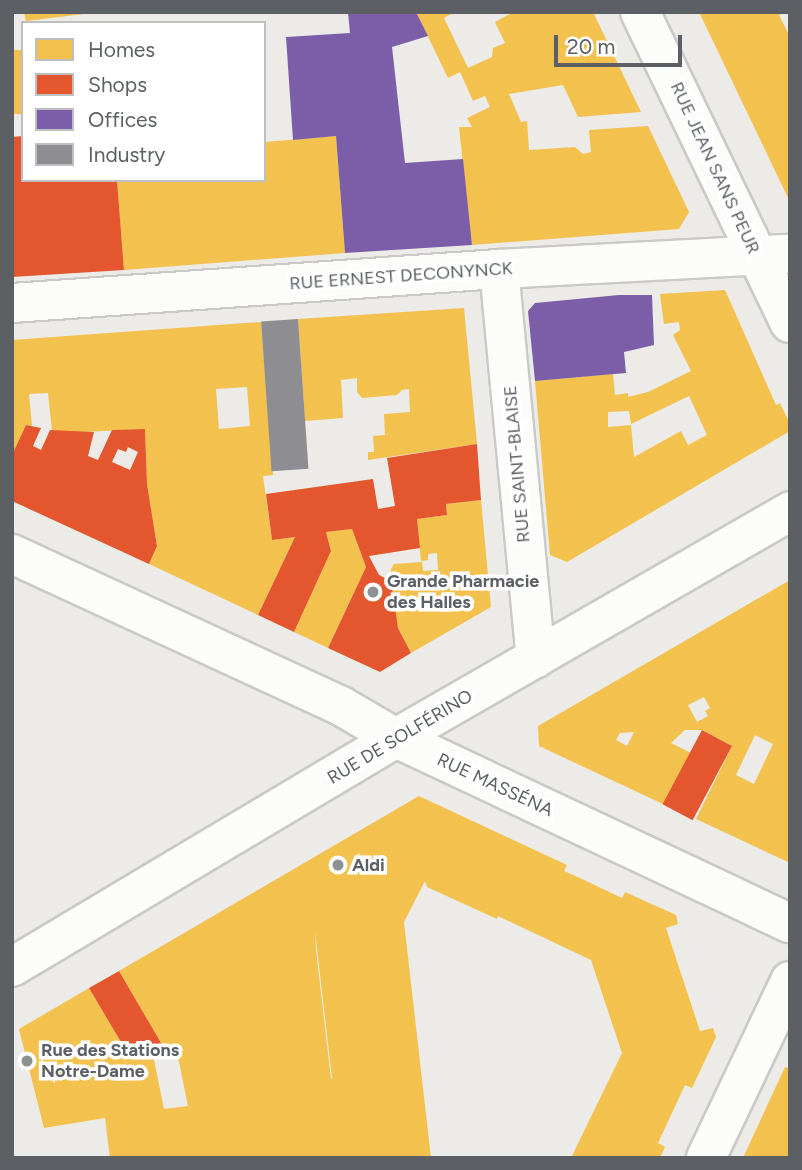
<!DOCTYPE html>
<meta charset="utf-8">
<style>
body{margin:0}
#map{position:relative;width:802px;height:1170px;overflow:hidden;background:#ecebe7;font-family:Figtree,sans-serif}
div>[style]{position:absolute}
.homes>*{inset:0;background:#f2c14e;transform-origin:0 0}
.shops>*{inset:0;background:#e4572e;transform-origin:0 0}
.offices>*{inset:0;background:#7b5ea7}
.industry>*{inset:0;background:#8d8d92;transform-origin:0 0}
.roads{filter:drop-shadow(2px 0 #c9c9c9) drop-shadow(-2px 0 #c9c9c9) drop-shadow(0 2px #c9c9c9) drop-shadow(0 -2px #c9c9c9)}
.minor>*{height:38px;margin:-19px;padding:0 19px;transform-origin:19px;border-radius:19px;background:#fcfcfb}
.secondary>*{height:38px;margin:-19px;padding:0 19px;transform-origin:19px;border-radius:19px;background:#fcfcfb}
.dots>*{width:19px;height:19px;translate:-50% -50%;box-sizing:border-box;border:4px solid #fff;border-radius:50%}
span{translate:-50% -50%;white-space:nowrap;text-align:center;line-height:1.15;-webkit-text-stroke:7px #fff;paint-order:stroke}
.street-label{font-size:18px;color:#5c6065}
.poi-label{font-size:18px;color:#5c6065;font-weight:700}
.left{translate:0 -50%;text-align:left}
.frame{position:absolute;inset:0;border:14px solid #5c6065;pointer-events:none}
.legend{position:absolute;left:21px;top:21px;width:245px;height:161px;box-sizing:border-box;background:#fff;border:2px solid #bebfc1;margin:0;padding:9px 12px;list-style:none;font-size:21px;color:#5c6065}
.legend li{display:flex;align-items:center;gap:14px;height:35px}
.legend b{width:35px;border:2px solid #bebfc1}
.scale{position:absolute;left:554px;top:35px;width:128px;height:32px;box-sizing:border-box;border:4px solid #5c6065;border-top:0;padding-left:9px;font-size:21px;line-height:24px;white-space:nowrap;color:#5c6065;-webkit-text-stroke:5px #fff;paint-order:stroke}
</style>
<div id="map">
<div class="homes">
<div style="clip-path:polygon(24px 12px,84px 12px,84px 14px,26px 21px)"></div>
<div style="clip-path:polygon(416px 12px,455px 12px,444px 18px,468px 68px,492px 57px,493px 48px,505px 43px,495px 22px,514px 12px,593px 12px,641px 112px,578px 117px,563px 85px,509px 94px,521px 122px,527px 121px,529px 150px,575px 147px,583px 154px,591px 152px,589px 130px,648px 126px,689px 212px,679px 229px,472px 245px,459px 127px,472px 127px,467px 118px,490px 107px,485px 96px,473px 101px,460px 72px,448px 78px)"></div>
<div style="clip-path:polygon(699px 12px,784px 12px,779px 15px,790px 37px,790px 202px)"></div>
<div style="left:23px;top:50px;width:64px;height:11px;rotate:90deg"></div>
<div style="clip-path:polygon(336px 136px,345px 253px,124px 270px,117px 180px,264px 180px,264px 142px)"></div>
<div style="clip-path:polygon(evenodd,725px 290px,776px 405px,780px 403px,790px 424px,790px 431px,567px 562px,550px 555px,535px 381px,613px 374px,615px 395px,628px 393px,628px 397px,648px 392px,691px 371px,673px 335px,680px 330px,679px 322px,664px 324px,660px 294px,725px 290px,689px 396px,707px 435px,688px 445px,681px 431px,634px 457px,631px 425px,608px 427px,608px 412px,629px 411px,631px 424px,689px 396px)"></div>
<div style="clip-path:polygon(464px 308px,477px 444px,368px 460px,368px 452px,374px 452px,373px 436px,385px 435px,384px 414px,410px 412px,409px 389px,402px 390px,397px 395px,362px 398px,357px 392px,357px 378px,341px 380px,343px 418px,305px 421px,298px 319px)"></div>
<div style="clip-path:polygon(evenodd,261px 322px,273px 475px,263px 476px,272px 540px,295px 537px,258px 615px,149px 564px,157px 546px,147px 484px,145px 429px,62px 433px,52px 431px,48px 393px,29px 394px,32px 426px,26px 425px,12px 455px,12px 340px,261px 322px,247px 387px,250px 426px,219px 429px,216px 389px,247px 387px)"></div>
<div style="clip-path:polygon(481px 500px,491px 607px,411px 653px,398px 628px,392px 604px,391px 569px,394px 564px,422px 562px,423px 571px,438px 570px,437px 553px,428px 554px,428px 560px,421px 561px,417px 519px,447px 515px,446px 504px)"></div>
<div style="clip-path:polygon(352px 529px,366px 567px,328px 648px,294px 632px,331px 551px,326px 532px)"></div>
<div style="clip-path:polygon(evenodd,790px 580px,790px 863px,696px 819px,732px 746px,702px 730px,685px 730px,671px 743px,691px 753px,665px 805px,539px 746px,538px 726px,790px 580px,704px 697px,710px 708px,705px 711px,708px 716px,697px 722px,688px 705px,704px 697px,790px 580px,634px 732px,627px 746px,616px 740px,620px 733px,634px 732px,790px 580px,755px 735px,773px 744px,754px 784px,736px 775px,755px 735px)"></div>
<div style="clip-path:polygon(evenodd,419px 796px,567px 865px,564px 871px,582px 879px,622px 898px,625px 892px,676px 915px,678px 924px,666px 928px,700px 1031px,713px 1028px,716px 1037px,692px 1088px,685px 1085px,658px 1143px,665px 1147px,660px 1158px,571px 1158px,622px 1053px,591px 960px,498px 916px,497px 919px,427px 887px,425px 881px,404px 922px,431px 1158px,110px 1158px,105px 1118px,44px 1128px,19px 1029px,89px 988px,128px 1054px,152px 1050px,164px 1109px,188px 1106px,176px 1047px,164px 1048px,119px 971px,419px 796px,315px 931px,332px 1078px,331px 1079px,316px 950px,315px 931px)"></div>
<div style="clip-path:polygon(785px 1067px,790px 1069px,790px 1158px,743px 1158px)"></div>
</div>
<div class="shops">
<div style="clip-path:polygon(23px 136px,23px 180px,117px 180px,124px 270px,12px 277px,12px 137px)"></div>
<div style="clip-path:polygon(evenodd,26px 425px,41px 428px,33px 446px,41px 450px,50px 430px,94px 432px,88px 456px,98px 460px,112px 430px,145px 429px,147px 484px,157px 546px,149px 564px,12px 501px,12px 455px,26px 425px,128px 447px,138px 452px,130px 470px,112px 462px,118px 449px,126px 452px,128px 447px)"></div>
<div style="clip-path:polygon(477px 444px,481px 500px,446px 504px,447px 515px,417px 519px,420px 548px,369px 556px,379px 575px,391px 581px,398px 628px,411px 653px,380px 672px,328px 648px,366px 567px,352px 529px,326px 532px,331px 551px,294px 632px,258px 615px,295px 537px,272px 540px,266px 494px,373px 479px,378px 509px,395px 506px,387px 458px)"></div>
<div style="left:702px;top:730px;width:34px;height:84px;rotate:28deg"></div>
<div style="clip-path:polygon(119px 971px,164px 1048px,128px 1054px,89px 988px)"></div>
</div>
<div class="offices">
<div style="clip-path:polygon(348px 12px,416px 12px,428px 36px,392px 47px,405px 163px,463px 159px,472px 245px,345px 253px,336px 136px,293px 140px,286px 37px,350px 33px)"></div>
<div style="clip-path:polygon(619px 295px,652px 295px,654px 345px,624px 352px,626px 373px,535px 381px,528px 311px,535px 303px)"></div>
</div>
<div class="industry">
<div style="left:298px;top:319px;width:150px;height:37px;rotate:86deg"></div>
</div>
<div class="roads">
<div class="minor">
<div style="left:640px;top:12px;width:345px;rotate:64.3deg"></div>
<div style="left:499px;top:269px;width:391px;rotate:84.6deg"></div>
<div style="left:12px;top:303px;width:488px;rotate:-4deg"></div>
<div style="left:499px;top:269px;width:291px;rotate:-3deg"></div>
<div style="left:12px;top:554px;width:362px;rotate:24.8deg"></div>
<div style="left:341px;top:706px;width:64px;rotate:30.2deg"></div>
<div style="left:396px;top:738px;width:435px;rotate:25.2deg"></div>
<div style="left:706px;top:1158px;width:196px;rotate:-64.6deg"></div>
</div>
<div class="secondary">
<div style="left:12px;top:967px;width:447px;rotate:-30.8deg"></div>
<div style="left:396px;top:738px;width:455px;rotate:-29.9deg"></div>
</div>
</div>
<div class="dots">
<div style="left:373px;top:592px;background:#8e9192"></div>
<div style="left:338px;top:865px;background:#8e9192"></div>
<div style="left:27px;top:1061px;background:#8e9192"></div>
</div>
<div class="street-label">
<span style="left:715px;top:168px;rotate:65deg">RUE JEAN SANS PEUR</span>
<span style="left:401px;top:276px;rotate:-4deg">RUE ERNEST DECONYNCK</span>
<span style="left:517px;top:464px;rotate:-95deg">RUE SAINT-BLAISE</span>
<span style="left:400px;top:737px;rotate:-31deg">RUE DE SOLFÉRINO</span>
<span style="left:495px;top:785px;rotate:25deg">RUE MASSÉNA</span>
</div>
<div class="poi-label">
<span class="left" style="left:387px;top:592px">Grande Pharmacie<br>des Halles</span>
<span class="left" style="left:352px;top:865px">Aldi</span>
<span class="left" style="left:41px;top:1061px">Rue des Stations<br>Notre-Dame</span>
</div>
<div class="frame"></div>
<ul class="legend">
<li><b style="height:19px;background:#f2c14e"></b>Homes</li>
<li><b style="height:19px;background:#e4572e"></b>Shops</li>
<li><b style="height:19px;background:#7b5ea7"></b>Offices</li>
<li><b style="height:19px;background:#8d8d92"></b>Industry</li>
</ul>
<div class="scale">20 m</div>
</div>
